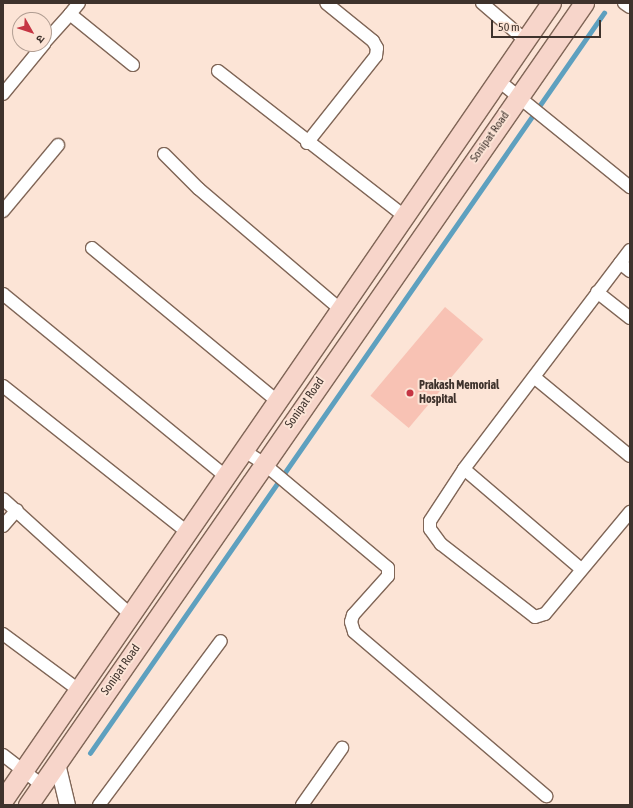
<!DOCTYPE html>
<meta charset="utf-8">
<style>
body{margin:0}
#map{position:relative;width:633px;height:808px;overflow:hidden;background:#fce4d6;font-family:"Asap Condensed","Noto Sans Devanagari",sans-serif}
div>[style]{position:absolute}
.stream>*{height:4.5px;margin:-2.25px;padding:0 2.25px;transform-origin:2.25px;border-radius:2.25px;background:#5ea0bf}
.building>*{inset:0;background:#f8c2b4;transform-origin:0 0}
.roads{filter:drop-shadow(1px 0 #806657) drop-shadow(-1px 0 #806657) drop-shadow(0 1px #806657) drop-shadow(0 -1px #806657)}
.minor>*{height:12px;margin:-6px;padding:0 6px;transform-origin:6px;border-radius:6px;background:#fff}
.tertiary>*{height:15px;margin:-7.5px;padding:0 7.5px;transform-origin:7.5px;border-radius:7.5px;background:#fff}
.primary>*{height:19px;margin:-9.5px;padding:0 9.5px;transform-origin:9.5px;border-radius:9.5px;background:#f7d5ca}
.dots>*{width:11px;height:11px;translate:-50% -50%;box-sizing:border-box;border:2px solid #fce4d6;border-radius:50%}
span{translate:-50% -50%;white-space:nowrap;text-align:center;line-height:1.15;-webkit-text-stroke:4px #fce4d6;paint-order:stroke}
.street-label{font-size:12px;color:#3e322c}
.poi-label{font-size:12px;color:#3e322c;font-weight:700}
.left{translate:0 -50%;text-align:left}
.frame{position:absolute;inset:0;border:4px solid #3e322c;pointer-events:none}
.north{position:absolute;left:12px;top:12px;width:40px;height:40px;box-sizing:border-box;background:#fce4d6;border:1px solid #b09d92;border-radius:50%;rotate:129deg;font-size:11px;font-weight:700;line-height:16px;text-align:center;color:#3e322c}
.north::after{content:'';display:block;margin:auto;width:14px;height:18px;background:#c53543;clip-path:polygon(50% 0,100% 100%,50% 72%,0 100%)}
.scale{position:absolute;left:491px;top:20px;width:110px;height:18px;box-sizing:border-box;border:2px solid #3e322c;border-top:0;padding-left:5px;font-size:12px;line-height:14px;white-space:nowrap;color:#3e322c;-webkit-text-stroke:3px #fce4d6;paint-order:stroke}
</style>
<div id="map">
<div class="stream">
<div style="left:90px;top:753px;width:901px;rotate:-55.22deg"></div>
</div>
<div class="building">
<div style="left:445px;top:307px;width:50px;height:116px;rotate:40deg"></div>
</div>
<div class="roads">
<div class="minor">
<div style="left:482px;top:3px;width:57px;rotate:40.7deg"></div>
<div style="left:624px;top:3px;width:7px;rotate:34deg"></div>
<div style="left:70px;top:14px;width:14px;rotate:-51deg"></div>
<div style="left:44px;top:43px;width:39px;rotate:-48deg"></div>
<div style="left:70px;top:14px;width:81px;rotate:39deg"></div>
<div style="left:218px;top:71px;width:236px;rotate:37.9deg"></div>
<div style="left:499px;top:81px;width:169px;rotate:39deg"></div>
<div style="left:3px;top:94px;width:65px;rotate:-50.6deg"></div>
<div style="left:307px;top:143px;width:111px;rotate:-51.6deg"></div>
<div style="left:376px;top:56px;width:8px;rotate:-83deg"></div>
<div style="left:377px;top:48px;width:8px;rotate:-120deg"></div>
<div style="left:373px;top:41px;width:60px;rotate:-141deg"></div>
<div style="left:164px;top:154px;width:49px;rotate:45deg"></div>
<div style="left:199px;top:189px;width:187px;rotate:40.4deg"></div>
<div style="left:3px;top:211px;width:86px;rotate:-50.2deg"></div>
<div style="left:92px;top:248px;width:240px;rotate:39.6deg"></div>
<div style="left:630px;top:250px;width:275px;rotate:127.2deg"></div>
<div style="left:464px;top:469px;width:62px;rotate:123.2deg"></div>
<div style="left:430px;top:521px;width:8px;rotate:90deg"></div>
<div style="left:430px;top:529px;width:19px;rotate:54deg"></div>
<div style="left:441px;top:544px;width:119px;rotate:37.8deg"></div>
<div style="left:535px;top:617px;width:10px;rotate:-17deg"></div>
<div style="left:545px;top:614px;width:133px;rotate:-50.2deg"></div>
<div style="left:620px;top:263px;width:13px;rotate:39deg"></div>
<div style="left:597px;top:292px;width:42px;rotate:38.2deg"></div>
<div style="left:3px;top:294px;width:287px;rotate:39.3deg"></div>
<div style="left:534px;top:377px;width:124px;rotate:39.5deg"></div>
<div style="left:3px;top:386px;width:233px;rotate:38.4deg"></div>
<div style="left:243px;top:450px;width:24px;rotate:33deg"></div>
<div style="left:263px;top:463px;width:163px;rotate:40deg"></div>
<div style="left:388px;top:568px;width:8px;rotate:90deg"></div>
<div style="left:388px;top:576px;width:52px;rotate:131.9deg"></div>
<div style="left:353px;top:615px;width:7px;rotate:106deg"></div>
<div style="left:351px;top:622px;width:10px;rotate:73deg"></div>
<div style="left:354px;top:632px;width:253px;rotate:40.5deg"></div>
<div style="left:464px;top:469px;width:154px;rotate:40.5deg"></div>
<div style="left:3px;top:499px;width:171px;rotate:42.2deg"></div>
<div style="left:3px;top:526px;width:21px;rotate:-49deg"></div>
<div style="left:3px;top:634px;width:96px;rotate:36.5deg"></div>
<div style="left:3px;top:755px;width:49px;rotate:37.6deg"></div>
<div style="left:99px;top:805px;width:204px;rotate:-53.4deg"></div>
<div style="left:302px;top:805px;width:70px;rotate:-54.9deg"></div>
</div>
<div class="tertiary">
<div style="left:57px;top:763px;width:43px;rotate:76.6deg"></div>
</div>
<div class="primary">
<div style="left:3px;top:800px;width:967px;rotate:-55.49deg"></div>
<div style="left:28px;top:805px;width:976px;rotate:-55.27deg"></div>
</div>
</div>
<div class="dots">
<div style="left:410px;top:393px;background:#c53543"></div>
</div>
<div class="street-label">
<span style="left:490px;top:137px;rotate:-55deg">Sonipat Road</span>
<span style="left:305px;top:403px;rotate:-55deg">Sonipat Road</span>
<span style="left:121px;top:670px;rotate:-55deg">Sonipat Road</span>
</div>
<div class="poi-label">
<span class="left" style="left:419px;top:393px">Prakash Memorial<br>Hospital</span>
</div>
<div class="frame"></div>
<div class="north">उ</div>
<div class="scale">50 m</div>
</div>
